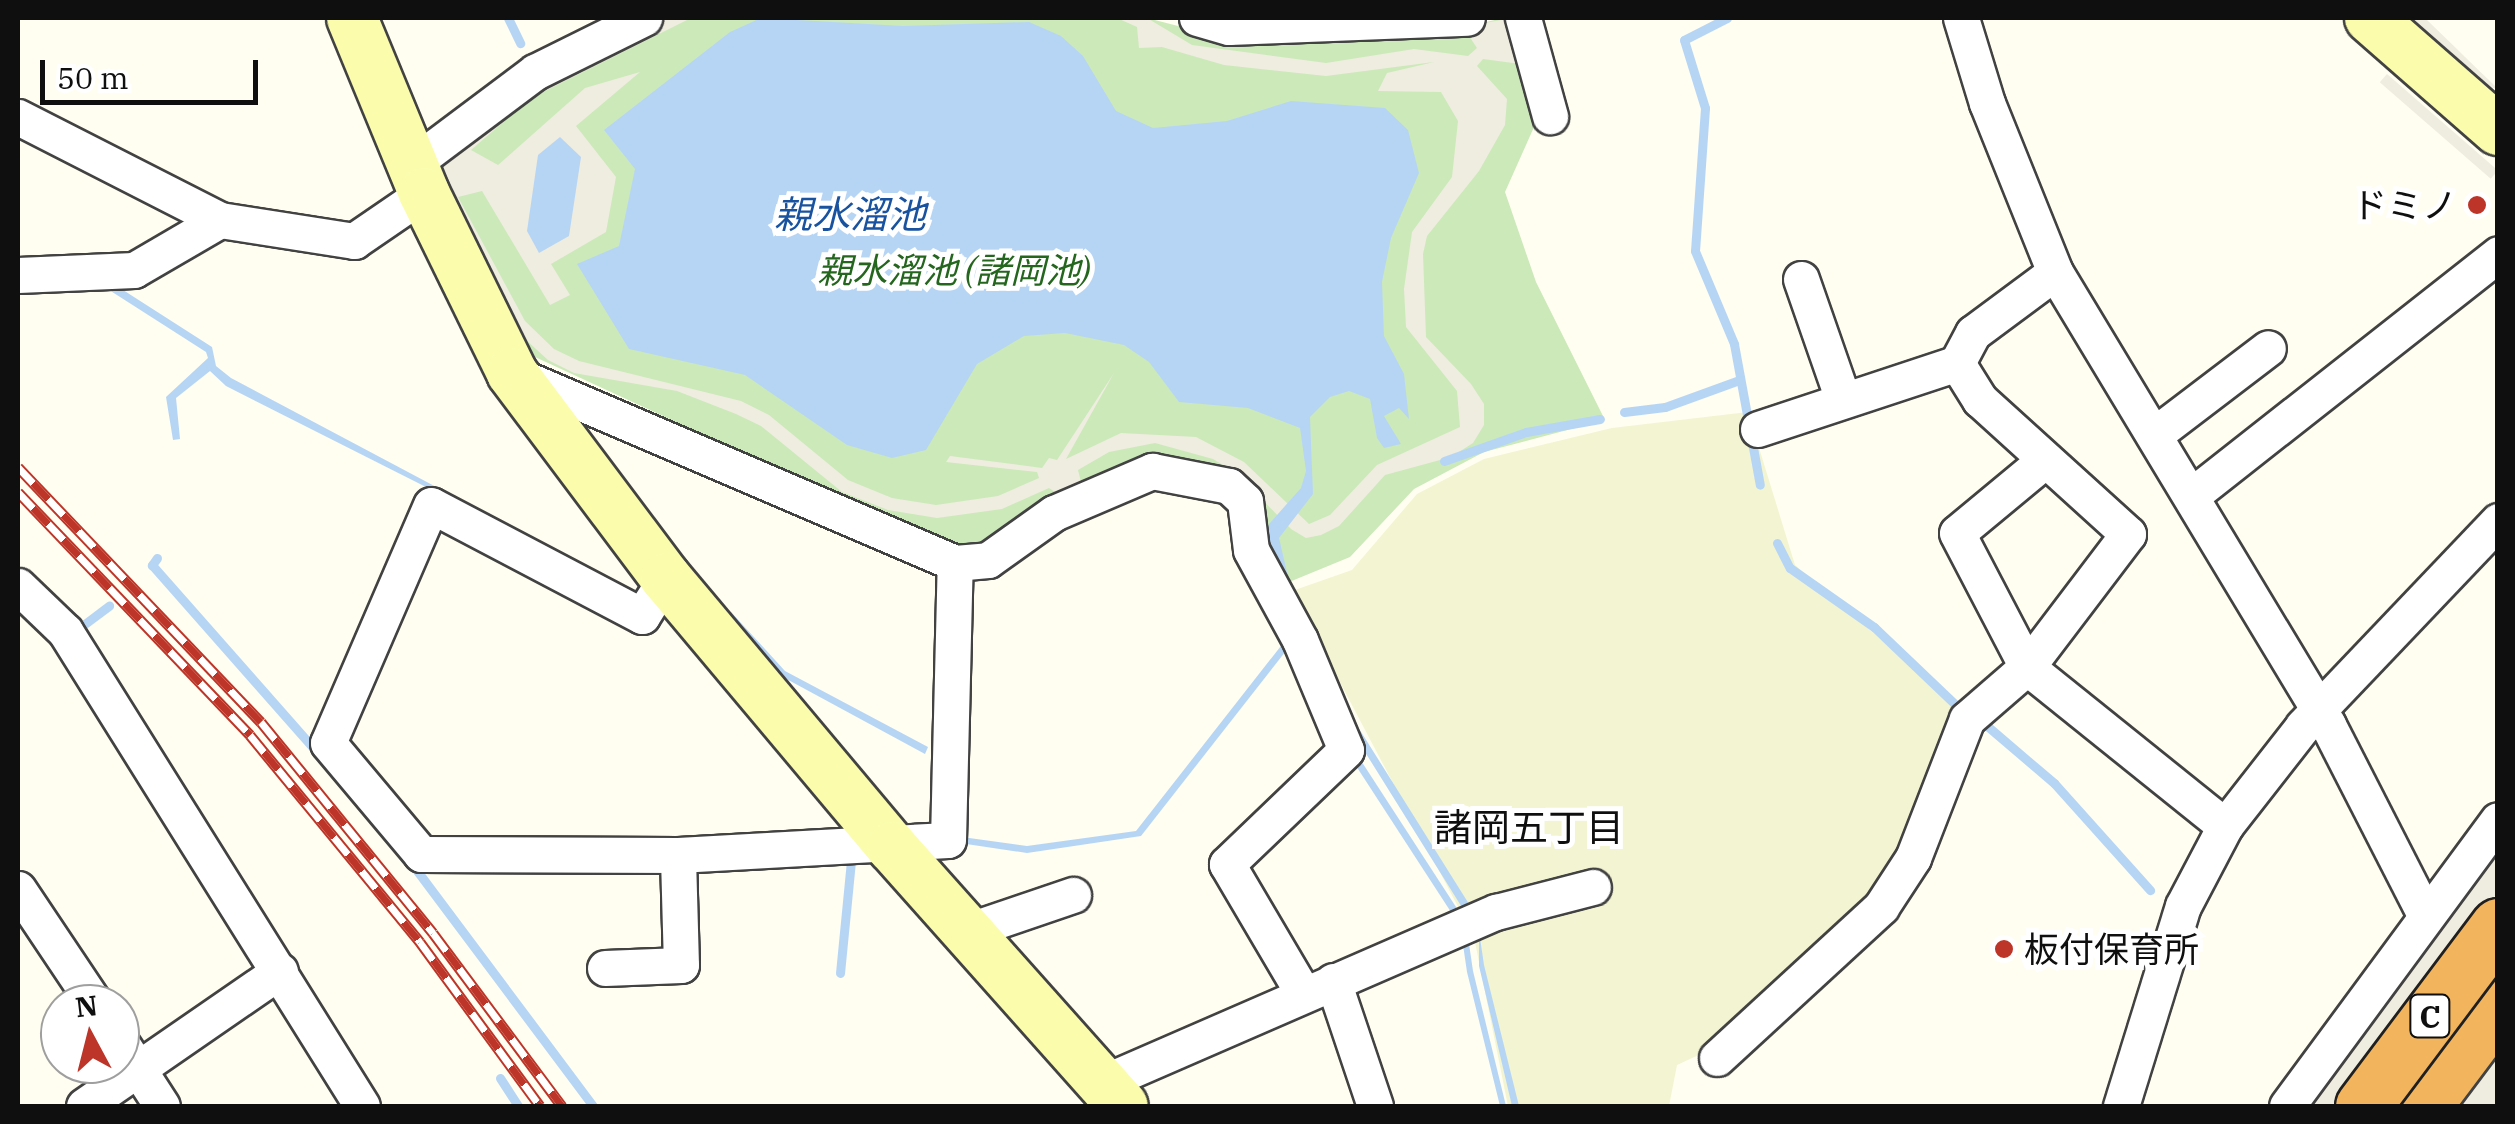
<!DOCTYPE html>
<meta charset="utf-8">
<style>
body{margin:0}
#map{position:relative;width:2515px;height:1124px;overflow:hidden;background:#fffef1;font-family:"IBM Plex Serif","Noto Sans JP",serif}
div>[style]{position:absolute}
.farmland>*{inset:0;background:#f3f4d1}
.green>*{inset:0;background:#cce9ba}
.plaza>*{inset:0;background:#efeddf;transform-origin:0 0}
.water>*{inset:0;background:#b6d5f5;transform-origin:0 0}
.stream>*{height:9px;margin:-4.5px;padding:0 4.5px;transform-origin:4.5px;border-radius:4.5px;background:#b6d5f5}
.roads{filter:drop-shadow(2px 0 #424242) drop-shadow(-2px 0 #424242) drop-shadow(0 2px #424242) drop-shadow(0 -2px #424242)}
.street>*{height:35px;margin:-17.5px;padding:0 17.5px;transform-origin:17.5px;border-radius:17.5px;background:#fff}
.secondary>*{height:50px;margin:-25px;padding:0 25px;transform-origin:25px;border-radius:25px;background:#fbfdad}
.highway>*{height:55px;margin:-27.5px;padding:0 27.5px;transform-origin:27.5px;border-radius:27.5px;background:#f2b45c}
.rail>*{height:11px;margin-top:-5.5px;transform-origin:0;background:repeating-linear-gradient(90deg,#fff 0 22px,#bd3528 0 44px);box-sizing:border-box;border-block:2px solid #bd3528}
.bridges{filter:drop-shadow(2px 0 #202020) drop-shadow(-2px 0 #202020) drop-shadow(0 2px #202020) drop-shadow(0 -2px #202020)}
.highway-bridge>*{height:55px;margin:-27.5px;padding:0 27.5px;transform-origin:27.5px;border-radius:27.5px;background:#f2b45c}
.dots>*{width:28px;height:28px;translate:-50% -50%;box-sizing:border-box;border:5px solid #fff;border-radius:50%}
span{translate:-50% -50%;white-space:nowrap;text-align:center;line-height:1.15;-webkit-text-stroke:10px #fff;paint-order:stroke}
.shield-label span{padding:2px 8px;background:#fff;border:2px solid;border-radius:8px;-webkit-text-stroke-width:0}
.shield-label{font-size:32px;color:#0f0f0f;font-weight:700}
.poi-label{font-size:35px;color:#0f0f0f}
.right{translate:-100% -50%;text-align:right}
.left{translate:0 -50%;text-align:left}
.park-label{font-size:35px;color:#25661f;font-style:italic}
.water-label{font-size:38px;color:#19539f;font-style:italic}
.neighbourhood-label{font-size:38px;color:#0f0f0f}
.frame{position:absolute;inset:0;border:20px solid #0f0f0f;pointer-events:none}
.north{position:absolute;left:40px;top:984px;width:100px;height:100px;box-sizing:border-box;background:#fff;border:2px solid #9f9f9f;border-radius:50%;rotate:353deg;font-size:28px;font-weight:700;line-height:40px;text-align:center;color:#0f0f0f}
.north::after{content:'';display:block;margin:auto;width:35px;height:45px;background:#bd3528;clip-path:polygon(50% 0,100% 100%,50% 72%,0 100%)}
.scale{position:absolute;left:40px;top:60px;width:218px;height:45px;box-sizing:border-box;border:5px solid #0f0f0f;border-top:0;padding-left:12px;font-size:30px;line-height:35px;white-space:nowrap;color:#0f0f0f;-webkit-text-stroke:8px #fff;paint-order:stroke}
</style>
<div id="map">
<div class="farmland">
<div style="clip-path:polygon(1748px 412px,1795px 565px,1961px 709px,1905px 852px,1828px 951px,1720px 1045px,1677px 1065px,1669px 1106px,1508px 1106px,1474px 937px,1292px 591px,1352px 570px,1417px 494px,1484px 459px,1612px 428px)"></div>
</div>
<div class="green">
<div style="clip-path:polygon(663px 18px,1147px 18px,1213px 35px,1453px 30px,1503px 18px,1538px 118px,1505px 192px,1536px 282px,1605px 420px,1484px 452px,1414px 489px,1350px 557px,1277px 587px,1253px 496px,1147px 461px,979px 551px,945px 546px,522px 351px,441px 193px,482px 120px)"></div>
</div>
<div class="plaza">
<div style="clip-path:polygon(663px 18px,691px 18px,531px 98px,471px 150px,498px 165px,585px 88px,640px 72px,576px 126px,616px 177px,606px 232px,551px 264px,570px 295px,550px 305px,482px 191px,458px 197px,525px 321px,554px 349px,579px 361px,741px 401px,769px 415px,848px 480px,892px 498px,936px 505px,998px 496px,1039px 478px,1037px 472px,946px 462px,950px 456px,1042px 468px,1049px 458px,1057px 460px,1114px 373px,1066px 459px,1121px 433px,1196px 437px,1244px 462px,1309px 524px,1330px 515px,1377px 465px,1460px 427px,1457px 391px,1406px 327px,1404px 289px,1412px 232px,1452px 177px,1458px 121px,1441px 92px,1378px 91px,1387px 73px,1434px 62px,1326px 76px,1224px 65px,1162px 47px,1139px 48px,1137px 27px,1117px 18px,1147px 18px,1192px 45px,1326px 63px,1414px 49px,1468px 56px,1477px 48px,1463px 27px,1512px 18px,1527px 65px,1483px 59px,1477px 66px,1507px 99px,1505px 125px,1479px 171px,1427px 236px,1423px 254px,1426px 337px,1471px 384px,1484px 404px,1484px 425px,1473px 443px,1451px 457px,1385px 475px,1339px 526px,1321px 535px,1306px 538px,1291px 529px,1236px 473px,1213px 459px,1155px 443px,1109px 452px,1078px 470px,1081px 482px,1090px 483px,1053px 502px,1055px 492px,1049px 488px,1002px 509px,937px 518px,888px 510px,842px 492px,761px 426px,736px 414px,677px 391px,574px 373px,548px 360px,514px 329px,438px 180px,440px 164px,558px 70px)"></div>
<div style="clip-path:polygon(2409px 18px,2425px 18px,2497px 88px,2489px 88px)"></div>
<div style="left:2387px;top:74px;width:147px;height:11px;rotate:41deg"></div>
<div style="clip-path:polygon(2497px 830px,2497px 893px,2343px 1106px,2301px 1106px)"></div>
<div style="clip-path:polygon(2497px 1055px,2497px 1106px,2459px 1106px)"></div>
</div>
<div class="water">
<div style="clip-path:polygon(761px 18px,903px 26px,1029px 22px,1061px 36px,1083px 56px,1116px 111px,1153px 128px,1227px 121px,1291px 101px,1385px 108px,1408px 130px,1419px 173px,1391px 238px,1382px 282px,1384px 336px,1404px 374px,1409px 419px,1399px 408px,1384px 416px,1401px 444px,1384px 448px,1377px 438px,1370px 399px,1349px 391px,1330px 397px,1310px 417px,1313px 494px,1279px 538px,1290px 585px,1331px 684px,1469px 904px,1463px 909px,1325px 688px,1265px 538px,1269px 524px,1301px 488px,1306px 471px,1300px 428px,1248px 408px,1179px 402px,1149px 362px,1124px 345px,1065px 333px,1024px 336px,977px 364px,926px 450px,892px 458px,847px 445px,745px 375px,629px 349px,577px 264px,619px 246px,635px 169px,604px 130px,730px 32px)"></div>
<div style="clip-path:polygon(560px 137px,581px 157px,569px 236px,539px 253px,527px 231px,538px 155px)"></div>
<div style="clip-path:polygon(109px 281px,212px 347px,216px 366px,231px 378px,634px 592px,226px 386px,210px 371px,176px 398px,180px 439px,173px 440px,166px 397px,208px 358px,206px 352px,106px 288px)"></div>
<div style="clip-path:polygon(731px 612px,785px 671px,928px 747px,925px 754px,781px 676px,730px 620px)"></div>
<div style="clip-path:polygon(1284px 642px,1289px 647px,1141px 836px,1027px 853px,953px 842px,962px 837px,1027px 846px,1136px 831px)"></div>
<div style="left:1356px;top:753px;width:186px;height:7px;rotate:57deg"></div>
<div style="clip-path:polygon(1479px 931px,1484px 965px,1519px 1106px,1512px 1106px,1479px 966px)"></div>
<div style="clip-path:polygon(1468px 937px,1473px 971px,1506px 1106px,1500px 1106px,1467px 972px,1462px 938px)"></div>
</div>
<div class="stream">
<div style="left:508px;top:18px;width:28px;rotate:64deg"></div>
<div style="left:1727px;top:18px;width:48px;rotate:152.9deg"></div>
<div style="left:1684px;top:40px;width:71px;rotate:72.8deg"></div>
<div style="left:1705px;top:108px;width:143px;rotate:94deg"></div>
<div style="left:1695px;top:251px;width:101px;rotate:67.2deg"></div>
<div style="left:1734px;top:344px;width:143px;rotate:79.6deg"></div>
<div style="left:1624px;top:412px;width:41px;rotate:-7deg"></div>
<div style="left:1665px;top:407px;width:79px;rotate:-20deg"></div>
<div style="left:1444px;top:461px;width:87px;rotate:-19.5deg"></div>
<div style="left:1526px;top:432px;width:75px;rotate:-10deg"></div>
<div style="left:1777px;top:543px;width:28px;rotate:63deg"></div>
<div style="left:1790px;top:568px;width:103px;rotate:35.1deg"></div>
<div style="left:1874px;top:627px;width:117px;rotate:43.6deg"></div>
<div style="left:157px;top:558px;width:9px;rotate:126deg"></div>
<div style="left:152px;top:565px;width:251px;rotate:48.6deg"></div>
<div style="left:82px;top:626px;width:34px;rotate:-37deg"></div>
<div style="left:1979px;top:719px;width:99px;rotate:40.5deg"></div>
<div style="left:2054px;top:783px;width:144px;rotate:48.1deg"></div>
<div style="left:412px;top:864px;width:302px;rotate:53.2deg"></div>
<div style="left:840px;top:973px;width:113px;rotate:-84.4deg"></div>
<div style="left:500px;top:1078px;width:33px;rotate:57deg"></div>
</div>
<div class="roads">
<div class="street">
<div style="left:1197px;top:18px;width:33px;rotate:16deg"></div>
<div style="left:1229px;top:27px;width:238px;rotate:-2.2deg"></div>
<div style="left:1523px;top:18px;width:102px;rotate:74.6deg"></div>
<div style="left:1961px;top:18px;width:89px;rotate:73deg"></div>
<div style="left:1987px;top:103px;width:182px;rotate:68.1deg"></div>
<div style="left:2055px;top:272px;width:529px;rotate:58.92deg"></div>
<div style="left:2328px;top:725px;width:211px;rotate:62.9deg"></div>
<div style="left:18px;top:117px;width:227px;rotate:27deg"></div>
<div style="left:415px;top:162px;width:150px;rotate:-36.9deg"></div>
<div style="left:535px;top:72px;width:122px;rotate:-26.4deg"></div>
<div style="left:18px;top:275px;width:116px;rotate:-2.5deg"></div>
<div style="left:134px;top:270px;width:99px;rotate:-30.2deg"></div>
<div style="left:220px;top:220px;width:136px;rotate:8.9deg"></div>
<div style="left:354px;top:241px;width:85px;rotate:-34.4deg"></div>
<div style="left:1801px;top:279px;width:125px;rotate:70.8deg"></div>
<div style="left:514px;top:374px;width:480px;rotate:23.2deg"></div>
<div style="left:1758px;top:429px;width:210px;rotate:-18.3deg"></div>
<div style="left:1957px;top:363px;width:34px;rotate:-62deg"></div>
<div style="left:1973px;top:333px;width:102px;rotate:-36.6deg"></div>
<div style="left:2154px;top:435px;width:143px;rotate:-37.3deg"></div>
<div style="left:2045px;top:460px;width:114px;rotate:140.3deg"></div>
<div style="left:1957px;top:533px;width:151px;rotate:62.4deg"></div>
<div style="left:2027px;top:667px;width:254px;rotate:38.8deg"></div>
<div style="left:2191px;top:496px;width:391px;rotate:-38.2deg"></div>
<div style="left:666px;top:578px;width:45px;rotate:122.3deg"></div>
<div style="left:642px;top:616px;width:238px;rotate:-152.3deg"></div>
<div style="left:431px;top:505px;width:259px;rotate:113.4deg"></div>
<div style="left:328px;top:743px;width:145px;rotate:50deg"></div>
<div style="left:421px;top:854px;width:257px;rotate:0.2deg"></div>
<div style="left:678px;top:855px;width:270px;rotate:-3.2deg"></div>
<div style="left:948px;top:840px;width:277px;rotate:-88.6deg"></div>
<div style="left:955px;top:563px;width:33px;rotate:-5deg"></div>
<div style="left:988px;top:560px;width:81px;rotate:-35.5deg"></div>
<div style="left:1054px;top:513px;width:107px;rotate:-23.2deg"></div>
<div style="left:1152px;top:471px;width:78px;rotate:11deg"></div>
<div style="left:1229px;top:486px;width:22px;rotate:43deg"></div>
<div style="left:1245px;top:501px;width:49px;rotate:83deg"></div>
<div style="left:1251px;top:550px;width:102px;rotate:61.4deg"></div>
<div style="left:1300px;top:640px;width:119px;rotate:67.3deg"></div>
<div style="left:1346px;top:750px;width:165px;rotate:136.2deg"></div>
<div style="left:1227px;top:864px;width:150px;rotate:59.5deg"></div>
<div style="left:18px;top:586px;width:65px;rotate:43.8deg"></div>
<div style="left:65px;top:631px;width:560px;rotate:57.98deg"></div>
<div style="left:18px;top:889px;width:138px;rotate:56.2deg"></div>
<div style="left:967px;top:931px;width:112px;rotate:-18.8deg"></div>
<div style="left:605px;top:968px;width:76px;rotate:-2.3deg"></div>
<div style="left:681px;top:965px;width:110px;rotate:-91.6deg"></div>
<div style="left:1333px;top:981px;width:132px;rotate:71.4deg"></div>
<div style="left:120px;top:1041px;width:77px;rotate:57.1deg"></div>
<div style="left:1717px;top:1058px;width:223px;rotate:-42.6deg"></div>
<div style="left:1881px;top:907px;width:59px;rotate:-56.9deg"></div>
<div style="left:1913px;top:858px;width:149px;rotate:-68.8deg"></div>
<div style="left:1967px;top:719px;width:79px;rotate:-40.9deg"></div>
<div style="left:2027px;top:667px;width:167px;rotate:-52.8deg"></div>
<div style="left:2128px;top:534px;width:200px;rotate:-137.8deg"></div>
<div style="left:1980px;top:400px;width:44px;rotate:-121.9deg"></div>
<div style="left:1102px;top:1083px;width:430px;rotate:-23.5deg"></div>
<div style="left:1496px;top:912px;width:100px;rotate:-14.5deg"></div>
<div style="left:84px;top:1106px;width:238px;rotate:-34.6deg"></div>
<div style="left:2121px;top:1106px;width:209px;rotate:-72.8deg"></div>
<div style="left:2183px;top:906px;width:90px;rotate:-62.3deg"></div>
<div style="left:2225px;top:826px;width:127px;rotate:-52deg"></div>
<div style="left:2303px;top:726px;width:283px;rotate:-46.4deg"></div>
<div style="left:2287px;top:1106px;width:355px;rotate:-53.6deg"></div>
</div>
<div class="secondary">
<div style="left:352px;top:18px;width:189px;rotate:67.6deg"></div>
<div style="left:424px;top:193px;width:200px;rotate:63.9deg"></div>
<div style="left:512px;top:373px;width:256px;rotate:53.1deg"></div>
<div style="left:666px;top:578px;width:351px;rotate:50deg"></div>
<div style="left:892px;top:847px;width:347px;rotate:48.3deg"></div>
<div style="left:2370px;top:18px;width:170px;rotate:41.2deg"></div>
</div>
<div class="highway">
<div style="left:2423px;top:1106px;width:125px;rotate:-53.1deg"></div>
</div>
</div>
<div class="rail">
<div style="left:18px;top:467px;width:352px;rotate:46.4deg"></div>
<div style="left:261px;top:722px;width:272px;rotate:50.8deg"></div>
<div style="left:433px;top:933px;width:216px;rotate:53.3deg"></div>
<div style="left:18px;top:492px;width:336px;rotate:46.3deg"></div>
<div style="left:250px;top:735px;width:268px;rotate:50.6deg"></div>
<div style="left:420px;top:942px;width:203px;rotate:53.8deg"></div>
</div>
<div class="bridges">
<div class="highway-bridge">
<div style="left:2363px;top:1106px;width:225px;rotate:-53.1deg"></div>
</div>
</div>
<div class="dots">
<div style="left:2477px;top:205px;background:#bd3528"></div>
<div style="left:2004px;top:949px;background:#bd3528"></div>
</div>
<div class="shield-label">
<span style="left:2430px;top:1016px">C</span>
</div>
<div class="poi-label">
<span class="right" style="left:2457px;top:205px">ドミノ</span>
<span class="left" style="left:2024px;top:949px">板付保育所</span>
</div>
<div class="park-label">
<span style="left:954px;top:270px">親水溜池 (諸岡池)</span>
</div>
<div class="water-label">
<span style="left:850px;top:214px">親水溜池</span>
</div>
<div class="neighbourhood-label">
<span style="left:1529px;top:827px">諸岡五丁目</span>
</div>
<div class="frame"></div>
<div class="north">N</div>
<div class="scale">50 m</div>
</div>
